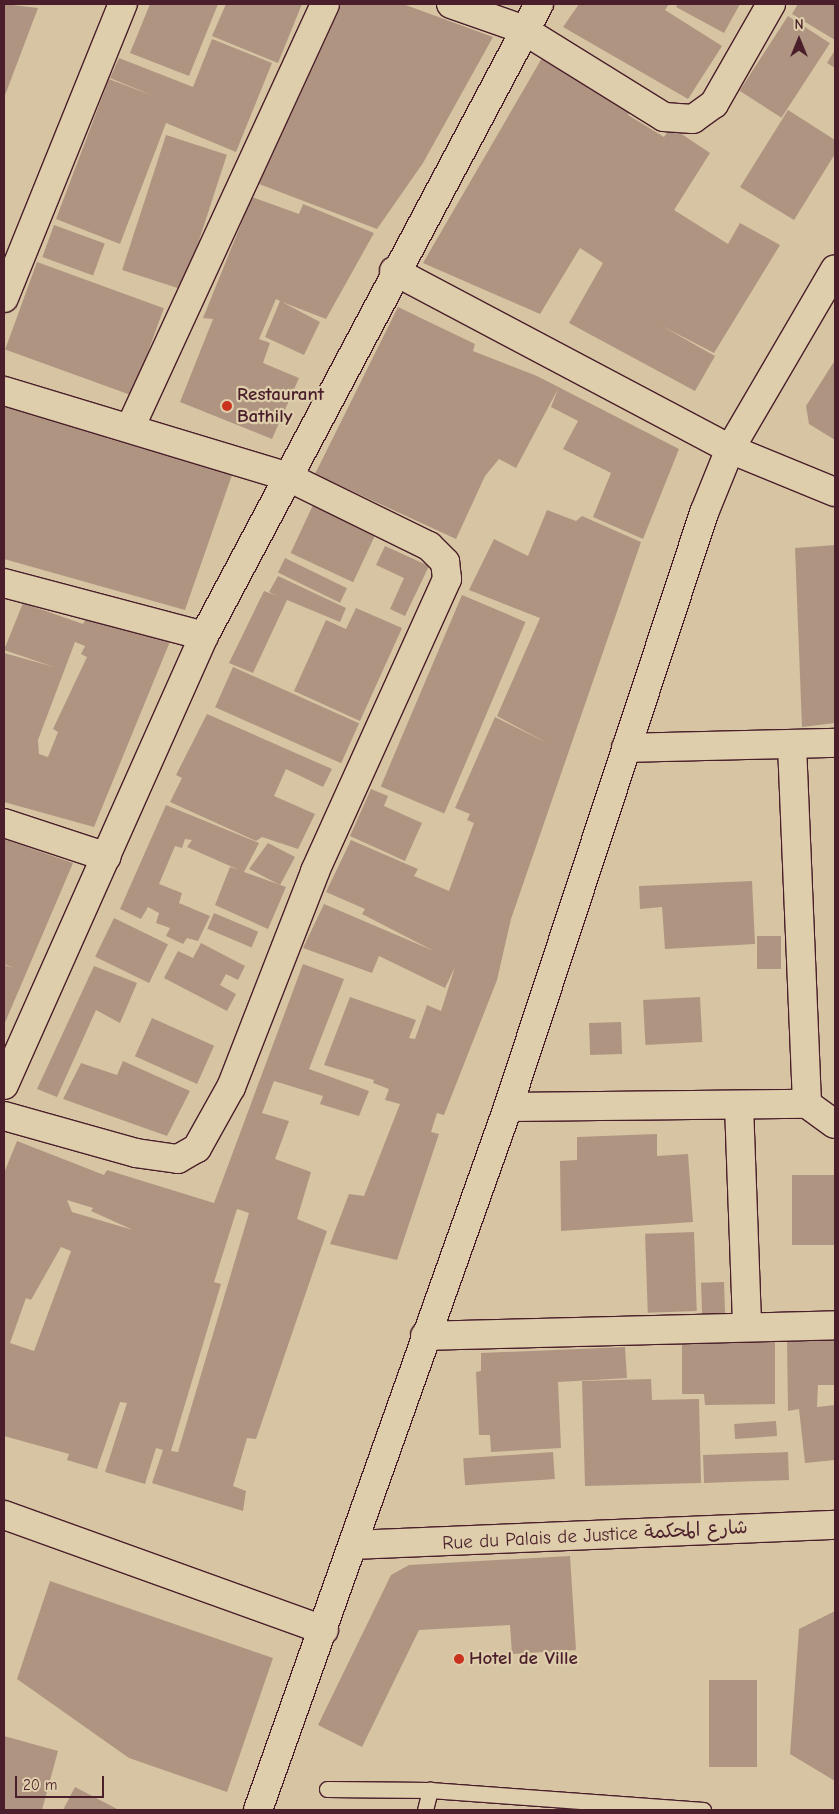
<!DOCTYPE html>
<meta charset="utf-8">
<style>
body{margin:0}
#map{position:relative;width:839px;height:1814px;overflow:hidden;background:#d6c4a3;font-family:"Comic Neue","Playpen Sans Arabic",sans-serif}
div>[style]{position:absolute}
.building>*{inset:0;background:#af9581;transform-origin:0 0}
.roads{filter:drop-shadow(1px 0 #4a1f2b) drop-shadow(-1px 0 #4a1f2b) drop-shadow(0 1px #4a1f2b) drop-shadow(0 -1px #4a1f2b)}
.lane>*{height:15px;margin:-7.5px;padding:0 7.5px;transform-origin:7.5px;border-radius:7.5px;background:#dfceab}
.street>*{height:28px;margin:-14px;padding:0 14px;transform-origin:14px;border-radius:14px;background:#dfceab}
.highway>*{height:28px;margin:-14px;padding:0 14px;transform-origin:14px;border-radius:14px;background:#dfceab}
.dots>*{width:14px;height:14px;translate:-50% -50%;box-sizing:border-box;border:2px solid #dfceab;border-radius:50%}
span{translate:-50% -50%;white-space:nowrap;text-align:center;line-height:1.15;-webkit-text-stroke:4.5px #dfceab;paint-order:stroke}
.poi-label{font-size:19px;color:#4a1f2b;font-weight:700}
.left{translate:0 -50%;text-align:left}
.street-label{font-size:19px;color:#4a1f2b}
.frame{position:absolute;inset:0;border:5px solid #4a1f2b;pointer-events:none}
.north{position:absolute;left:774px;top:15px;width:50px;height:50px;-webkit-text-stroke:4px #dfceab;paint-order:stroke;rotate:0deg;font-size:14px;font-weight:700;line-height:20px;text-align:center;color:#4a1f2b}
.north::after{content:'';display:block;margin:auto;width:18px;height:22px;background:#4a1f2b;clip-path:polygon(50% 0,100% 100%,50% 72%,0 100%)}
.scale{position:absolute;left:15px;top:1776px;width:89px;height:22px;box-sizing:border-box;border:2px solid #4a1f2b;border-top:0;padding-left:6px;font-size:15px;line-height:18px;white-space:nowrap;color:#4a1f2b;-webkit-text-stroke:4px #dfceab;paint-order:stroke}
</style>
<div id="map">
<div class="building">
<div style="clip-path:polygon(4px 4px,38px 8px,4px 98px)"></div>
<div style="clip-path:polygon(150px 4px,218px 4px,189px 76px,130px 53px)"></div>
<div style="clip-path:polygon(226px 4px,302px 4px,278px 63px,212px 36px)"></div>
<div style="clip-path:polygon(342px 4px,403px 4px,493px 37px,423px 163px,377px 229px,259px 184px)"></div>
<div style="clip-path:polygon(579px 4px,669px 4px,665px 10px,722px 46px,688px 99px,563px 27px)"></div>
<div style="clip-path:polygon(678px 4px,740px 4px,724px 33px,676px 7px)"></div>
<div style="clip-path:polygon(798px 4px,835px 4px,835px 40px,792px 14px)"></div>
<div style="left:788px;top:16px;width:50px;height:89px;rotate:33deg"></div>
<div style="clip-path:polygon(212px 39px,272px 63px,236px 152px,166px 123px,120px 244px,56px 219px,109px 79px,156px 97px,110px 78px,119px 58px,193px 87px)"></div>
<div style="clip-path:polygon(835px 50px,835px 68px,827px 63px)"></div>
<div style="clip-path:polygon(542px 58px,634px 106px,628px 115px,664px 137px,671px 127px,710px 153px,674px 210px,728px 244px,740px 223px,780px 245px,714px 353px,660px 325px,715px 356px,695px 391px,569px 323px,603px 263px,580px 248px,540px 314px,423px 263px)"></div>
<div style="clip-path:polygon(788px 110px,835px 140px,835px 154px,794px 220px,740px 187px)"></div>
<div style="left:166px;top:135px;width:64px;height:142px;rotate:18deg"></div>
<div style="clip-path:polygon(252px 197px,299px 214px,303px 204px,374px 233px,326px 319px,282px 302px,320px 322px,304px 355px,265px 337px,280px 301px,276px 299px,259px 339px,270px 343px,263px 363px,299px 378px,272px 439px,180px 402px,213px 319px,203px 318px)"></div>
<div style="left:54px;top:225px;width:54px;height:34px;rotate:20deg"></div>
<div style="left:37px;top:262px;width:135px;height:93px;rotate:20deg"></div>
<div style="clip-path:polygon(398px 307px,475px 344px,473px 351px,537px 376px,679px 449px,643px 539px,593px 517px,611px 473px,563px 449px,578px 421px,551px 407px,558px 389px,516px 468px,499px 459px,485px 476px,456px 539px,315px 474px)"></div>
<div style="clip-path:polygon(835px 360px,835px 440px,809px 424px,806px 406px)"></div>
<div style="clip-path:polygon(4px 403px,108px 430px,106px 438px,168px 455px,170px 450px,203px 459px,200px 466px,232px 475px,185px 610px,4px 559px)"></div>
<div style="left:313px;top:505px;width:69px;height:53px;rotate:25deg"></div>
<div style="clip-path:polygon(547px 510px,576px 521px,582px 516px,641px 542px,511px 919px,497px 980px,444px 1115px,437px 1113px,431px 1132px,439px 1134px,397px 1260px,330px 1244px,349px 1194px,364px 1196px,400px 1104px,385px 1100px,389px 1089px,373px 1083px,374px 1080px,324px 1065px,350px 997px,416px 1020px,409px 1038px,415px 1039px,427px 1005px,441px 1011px,455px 967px,445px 988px,379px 956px,372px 973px,303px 948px,324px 904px,434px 951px,362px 914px,365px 909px,326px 892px,351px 840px,418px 869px,414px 876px,449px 891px,474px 823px,467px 820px,470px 814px,455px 808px,495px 717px,549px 744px,497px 716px,540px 618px,469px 590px,494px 539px,528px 556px)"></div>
<div style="clip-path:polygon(835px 545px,835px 723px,802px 727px,795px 548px)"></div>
<div style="clip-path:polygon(385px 546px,429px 566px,405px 616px,390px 609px,404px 578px,376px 565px)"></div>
<div style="left:285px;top:558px;width:69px;height:16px;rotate:26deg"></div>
<div style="clip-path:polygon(278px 576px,346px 608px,340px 622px,287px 600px,253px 673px,229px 663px,264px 591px,277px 596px,269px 592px)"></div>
<div style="left:462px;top:595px;width:69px;height:208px;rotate:23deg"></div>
<div style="clip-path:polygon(evenodd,23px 603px,83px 624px,91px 609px,171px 639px,94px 827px,4px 802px,4px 653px,54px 667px,4px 650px,23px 603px,75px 642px,85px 646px,81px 654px,87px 657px,53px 729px,58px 732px,48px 757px,39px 754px,38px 740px,75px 642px)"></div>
<div style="clip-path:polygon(356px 608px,402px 628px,360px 721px,294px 691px,326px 620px,346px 629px)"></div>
<div style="left:233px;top:667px;width:138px;height:44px;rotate:24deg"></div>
<div style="clip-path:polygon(207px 714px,332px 769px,323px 787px,286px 769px,274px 796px,315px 814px,298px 849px,262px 837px,256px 841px,170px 802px,182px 778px,176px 775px)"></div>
<div style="clip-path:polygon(371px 789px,388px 796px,384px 806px,422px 823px,405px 861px,350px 836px)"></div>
<div style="clip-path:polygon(166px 805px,259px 843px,244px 872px,286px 887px,268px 929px,215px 905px,230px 867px,239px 870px,187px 847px,192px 840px,185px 839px,182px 848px,175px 846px,159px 884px,182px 893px,179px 903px,210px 916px,198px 941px,187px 938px,183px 944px,166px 936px,170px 928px,156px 923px,159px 913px,148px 907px,141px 919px,120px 909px)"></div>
<div style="clip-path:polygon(4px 839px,73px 863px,4px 1025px,4px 965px,14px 968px,4px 964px)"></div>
<div style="clip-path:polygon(268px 843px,295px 857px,280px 885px,249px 869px)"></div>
<div style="clip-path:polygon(752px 881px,755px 944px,665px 949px,662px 907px,640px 909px,639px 886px)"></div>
<div style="left:214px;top:913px;width:48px;height:17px;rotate:23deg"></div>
<div style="left:114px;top:918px;width:60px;height:43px;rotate:26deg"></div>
<div style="left:757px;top:936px;width:24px;height:33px"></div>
<div style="clip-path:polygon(201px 943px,245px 966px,238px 980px,226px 974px,220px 985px,236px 994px,227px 1011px,164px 978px,178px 951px,193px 958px)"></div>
<div style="clip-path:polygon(evenodd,303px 964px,344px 979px,309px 1069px,369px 1091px,359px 1116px,320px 1104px,323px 1096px,274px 1081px,262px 1113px,289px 1121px,275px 1159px,311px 1172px,297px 1219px,327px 1231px,256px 1439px,247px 1438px,233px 1486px,246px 1491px,243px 1511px,152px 1483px,163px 1450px,156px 1448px,145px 1484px,105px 1472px,127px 1403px,120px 1402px,97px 1469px,67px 1460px,69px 1454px,4px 1436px,4px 1173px,17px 1141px,104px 1175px,107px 1170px,214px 1203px,303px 964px,67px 1200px,93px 1208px,91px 1211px,133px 1230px,72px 1212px,67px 1200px,303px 964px,237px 1209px,249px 1213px,178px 1452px,171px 1451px,221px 1284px,214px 1282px,237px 1209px,303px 964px,61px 1247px,71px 1251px,34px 1351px,10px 1343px,26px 1298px,31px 1300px,61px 1247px)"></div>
<div style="clip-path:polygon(94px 966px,137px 983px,120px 1023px,96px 1010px,57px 1097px,37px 1089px)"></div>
<div style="left:700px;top:997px;width:45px;height:57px;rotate:87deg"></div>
<div style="left:152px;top:1018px;width:68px;height:42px;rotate:24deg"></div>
<div style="left:621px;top:1022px;width:32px;height:32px;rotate:88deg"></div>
<div style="clip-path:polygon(123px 1061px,190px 1091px,167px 1136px,63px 1099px,81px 1063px,117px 1075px)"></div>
<div style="clip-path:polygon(657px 1134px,657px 1156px,688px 1154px,693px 1222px,561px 1231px,560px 1161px,577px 1160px,577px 1137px)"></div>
<div style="left:835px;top:1175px;width:70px;height:43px;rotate:90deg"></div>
<div style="left:694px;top:1232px;width:79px;height:49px;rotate:88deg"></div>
<div style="left:724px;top:1282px;width:37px;height:23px;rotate:88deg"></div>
<div style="clip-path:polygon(775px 1337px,775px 1404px,705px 1405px,704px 1394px,682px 1394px,682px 1338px)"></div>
<div style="clip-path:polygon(835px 1338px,835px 1385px,818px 1385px,817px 1407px,835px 1405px,835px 1460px,805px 1463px,799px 1409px,788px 1411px,787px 1340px)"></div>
<div style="clip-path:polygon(625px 1347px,627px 1378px,558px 1382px,561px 1448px,491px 1452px,490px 1435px,479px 1435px,476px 1372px,481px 1371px,481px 1353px)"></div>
<div style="clip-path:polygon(651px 1379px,652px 1400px,699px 1399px,701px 1483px,585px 1486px,582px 1381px)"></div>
<div style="left:776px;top:1421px;width:15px;height:42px;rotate:86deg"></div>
<div style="left:553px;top:1452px;width:27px;height:90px;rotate:86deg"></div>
<div style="left:788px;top:1452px;width:28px;height:85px;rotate:88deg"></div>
<div style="clip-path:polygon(570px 1556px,576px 1650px,512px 1654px,510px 1625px,419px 1630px,362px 1747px,318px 1725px,391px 1575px,409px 1565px)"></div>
<div style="clip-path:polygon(50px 1581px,273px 1658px,227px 1792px,129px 1758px,17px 1679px)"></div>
<div style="clip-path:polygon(835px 1611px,835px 1781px,790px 1754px,799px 1629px)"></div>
<div style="left:709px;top:1680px;width:48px;height:87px"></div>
<div style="clip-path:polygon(4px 1736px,58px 1751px,42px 1810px,4px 1810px)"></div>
<div style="clip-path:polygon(75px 1787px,119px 1810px,63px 1810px)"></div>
</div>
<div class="roads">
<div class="lane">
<div style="left:327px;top:1789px;width:103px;rotate:0.6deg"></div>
<div style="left:430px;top:1790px;width:274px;rotate:4.2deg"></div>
<div style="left:425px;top:1810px;width:21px;rotate:-76deg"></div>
</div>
<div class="street">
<div style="left:451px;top:4px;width:75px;rotate:19.4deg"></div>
<div style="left:522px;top:29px;width:167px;rotate:31.8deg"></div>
<div style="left:664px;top:117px;width:29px;rotate:4deg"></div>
<div style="left:693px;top:119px;width:26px;rotate:-36deg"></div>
<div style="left:714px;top:104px;width:115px;rotate:-60.3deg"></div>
<div style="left:394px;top:271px;width:380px;rotate:27.9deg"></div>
<div style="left:730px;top:449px;width:113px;rotate:22.3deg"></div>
<div style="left:4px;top:298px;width:317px;rotate:-68deg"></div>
<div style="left:4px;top:391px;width:297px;rotate:16.8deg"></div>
<div style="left:288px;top:477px;width:157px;rotate:26.1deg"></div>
<div style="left:429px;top:546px;width:23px;rotate:45deg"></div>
<div style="left:445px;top:562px;width:17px;rotate:83deg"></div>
<div style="left:447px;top:579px;width:321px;rotate:114.3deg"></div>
<div style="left:315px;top:872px;width:231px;rotate:111.3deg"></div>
<div style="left:231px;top:1087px;width:70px;rotate:119.1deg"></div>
<div style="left:197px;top:1148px;width:22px;rotate:150deg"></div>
<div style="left:178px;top:1159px;width:42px;rotate:-171.9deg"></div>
<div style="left:136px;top:1153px;width:137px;rotate:-164.3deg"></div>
<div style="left:131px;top:426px;width:464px;rotate:-65.3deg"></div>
<div style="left:4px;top:583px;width:207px;rotate:14.8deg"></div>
<div style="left:792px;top:745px;width:359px;rotate:87.6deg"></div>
<div style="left:626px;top:748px;width:209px;rotate:-1.4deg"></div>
<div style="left:4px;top:823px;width:108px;rotate:18.3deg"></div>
<div style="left:4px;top:1085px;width:492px;rotate:-66deg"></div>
<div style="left:204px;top:636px;width:715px;rotate:-62.07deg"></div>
<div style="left:739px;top:1105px;width:221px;rotate:87.9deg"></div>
<div style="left:508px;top:1107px;width:299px;rotate:-0.6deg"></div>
<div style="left:807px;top:1104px;width:34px;rotate:36deg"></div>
<div style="left:425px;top:1336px;width:410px;rotate:-1.5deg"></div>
<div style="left:4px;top:1515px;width:340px;rotate:19.8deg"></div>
<div style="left:354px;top:1545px;width:481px;rotate:-2.4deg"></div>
</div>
<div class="highway">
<div style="left:258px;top:1810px;width:746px;rotate:-70.42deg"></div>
<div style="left:508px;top:1107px;width:626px;rotate:-71.74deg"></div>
<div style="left:704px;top:513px;width:69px;rotate:-67.9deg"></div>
<div style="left:730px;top:449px;width:208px;rotate:-59.7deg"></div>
</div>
</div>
<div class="dots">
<div style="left:227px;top:406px;background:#c8321e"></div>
<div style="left:459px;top:1659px;background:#c8321e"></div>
</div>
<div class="poi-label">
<span class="left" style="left:237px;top:406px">Restaurant<br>Bathily</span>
<span class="left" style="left:469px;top:1659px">Hotel de Ville</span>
</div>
<div class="street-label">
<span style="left:595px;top:1536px;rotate:-3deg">Rue du Palais de Justice شارع المحكمة</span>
</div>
<div class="frame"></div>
<div class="north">N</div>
<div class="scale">20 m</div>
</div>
